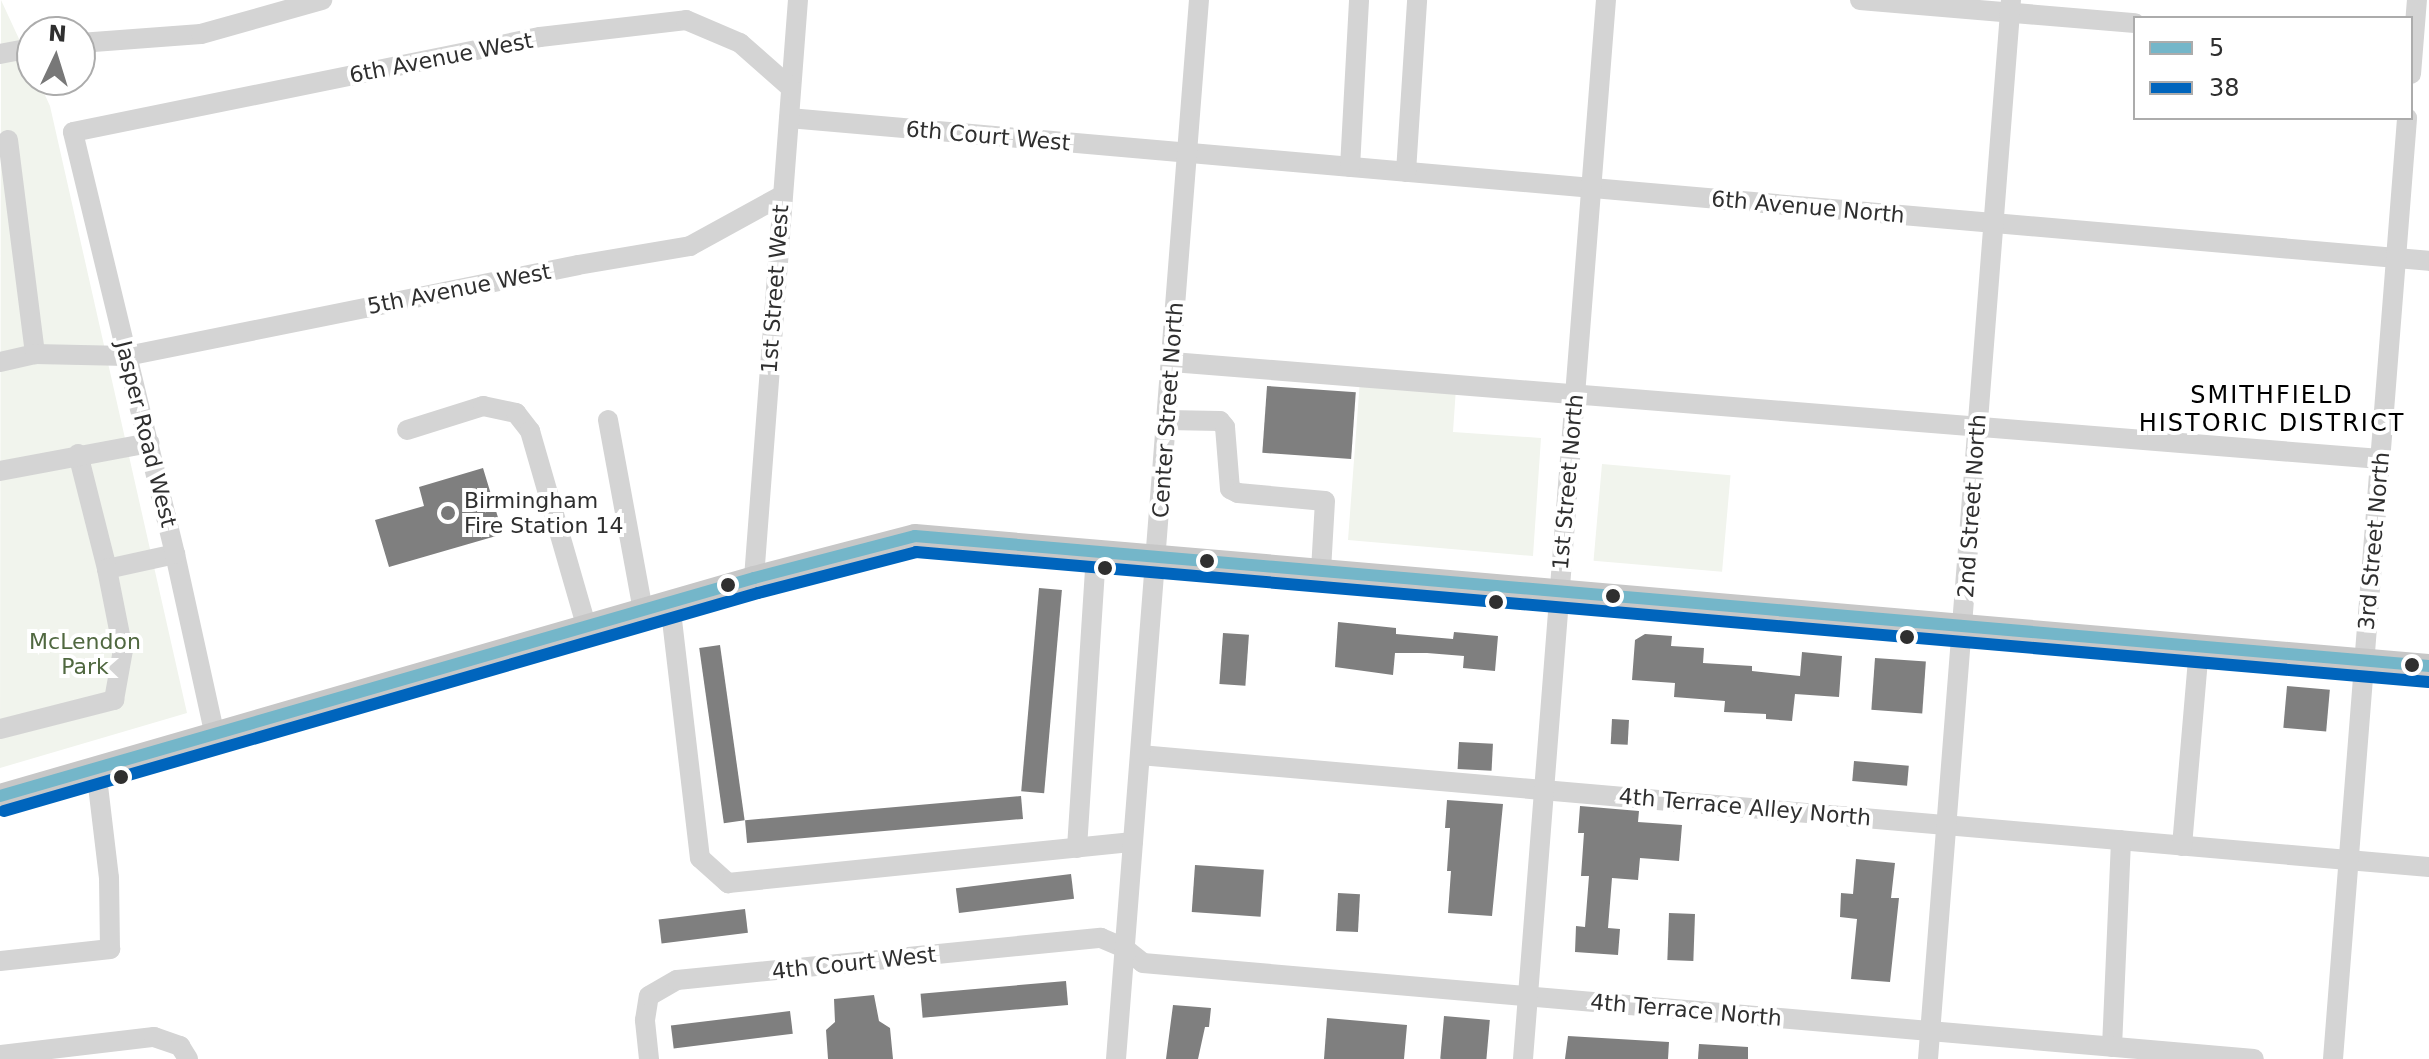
<!DOCTYPE html>
<style>
body{margin:0}
#map{position:relative;width:2429px;height:1059px;overflow:hidden;background:#fff;font-family:"DejaVu Sans",sans-serif}
div>[style]{position:absolute}
.green>*{inset:0;background:#f1f4ed;transform-origin:0 0}
.building>*{inset:0;background:#7f7f7f;transform-origin:0 0}
.minor>*{height:20px;margin:-10px;padding:0 10px;transform-origin:10px;border-radius:10px;background:#d4d4d4}
.major>*{height:24px;margin:-12px;padding:0 12px;transform-origin:12px;border-radius:12px;background:#c7c7c7}
.bus-1>*{height:12px;margin:-6px;padding:0 6px;transform-origin:6px;border-radius:6px;background:#74b6c9}
.bus-2>*{height:12px;margin:-6px;padding:0 6px;transform-origin:6px;border-radius:6px;background:#0065bd}
.dots>*{width:22px;height:22px;translate:-50% -50%;box-sizing:border-box;border:4px solid #fff;border-radius:50%}
span{translate:-50% -50%;white-space:nowrap;text-align:center;line-height:1.15;-webkit-text-stroke:8px #fff;paint-order:stroke}
.street-label{font-size:22px;color:#2f2f2f}
.poi-label{font-size:22px;color:#2f2f2f}
.left{translate:0 -50%;text-align:left}
.park-label{font-size:22px;color:#506840}
.neighbourhood-label{font-size:24px;color:#000;letter-spacing:2px}
.legend{position:absolute;left:2133px;top:16px;width:280px;height:104px;box-sizing:border-box;background:#fff;border:2px solid #acacac;margin:0;padding:10px 14px;list-style:none;font-size:24px;color:#2f2f2f}
.legend li{display:flex;align-items:center;gap:16px;height:40px}
.legend b{width:40px;border:2px solid #acacac}
.north{position:absolute;left:16px;top:16px;width:80px;height:80px;box-sizing:border-box;background:#fff;border:2px solid #acacac;border-radius:50%;rotate:4deg;font-size:22px;font-weight:700;line-height:32px;text-align:center;color:#2f2f2f}
.north::after{content:'';display:block;margin:auto;width:28px;height:36px;background:#787878;clip-path:polygon(50% 0,100% 100%,50% 72%,0 100%)}
</style>
<div id="map">
<div class="green">
<div style="clip-path:polygon(1px 0,32px 67px,32px 80px,38px 80px,50px 106px,187px 713px,0 768px)"></div>
<div style="clip-path:polygon(1360px 380px,1456px 388px,1453px 432px,1541px 438px,1533px 556px,1348px 540px)"></div>
<div style="left:1602px;top:464px;width:129px;height:97px;rotate:5deg"></div>
</div>
<div class="building">
<div style="left:1267px;top:386px;width:89px;height:67px;rotate:4deg"></div>
<div style="clip-path:polygon(483px 468px,503px 534px,389px 567px,375px 520px,424px 506px,419px 487px)"></div>
<div style="left:1039px;top:588px;width:23px;height:204px;rotate:5deg"></div>
<div style="clip-path:polygon(1338px 622px,1396px 628px,1396px 634px,1453px 639px,1454px 632px,1498px 636px,1495px 671px,1463px 668px,1464px 656px,1427px 653px,1395px 653px,1393px 675px,1335px 667px)"></div>
<div style="left:1223px;top:633px;width:26px;height:51px;rotate:4deg"></div>
<div style="clip-path:polygon(1645px 634px,1672px 636px,1671px 646px,1704px 648px,1703px 663px,1752px 666px,1752px 671px,1800px 676px,1802px 652px,1842px 656px,1839px 697px,1795px 694px,1792px 721px,1766px 719px,1766px 714px,1724px 712px,1725px 701px,1674px 697px,1675px 683px,1632px 680px,1635px 640px)"></div>
<div style="left:720px;top:645px;width:177px;height:21px;rotate:82deg"></div>
<div style="left:1875px;top:658px;width:51px;height:52px;rotate:4deg"></div>
<div style="left:2287px;top:686px;width:43px;height:42px;rotate:5deg"></div>
<div style="left:1612px;top:719px;width:17px;height:25px;rotate:3deg"></div>
<div style="left:1459px;top:742px;width:34px;height:27px;rotate:3deg"></div>
<div style="left:1854px;top:761px;width:55px;height:20px;rotate:5deg"></div>
<div style="left:1021px;top:796px;width:23px;height:277px;rotate:85deg"></div>
<div style="clip-path:polygon(1447px 800px,1503px 804px,1492px 916px,1448px 913px,1451px 871px,1447px 871px,1450px 828px,1445px 828px)"></div>
<div style="clip-path:polygon(1580px 806px,1639px 811px,1638px 822px,1682px 825px,1679px 861px,1640px 858px,1638px 880px,1612px 878px,1608px 928px,1620px 929px,1618px 955px,1575px 952px,1576px 926px,1585px 927px,1589px 876px,1581px 876px,1584px 833px,1578px 833px)"></div>
<div style="clip-path:polygon(1856px 859px,1895px 863px,1891px 898px,1899px 898px,1890px 982px,1851px 979px,1857px 919px,1840px 917px,1841px 893px,1853px 894px)"></div>
<div style="left:1195px;top:865px;width:69px;height:47px;rotate:4deg"></div>
<div style="left:1071px;top:874px;width:25px;height:116px;rotate:83deg"></div>
<div style="left:1338px;top:893px;width:22px;height:38px;rotate:3deg"></div>
<div style="left:745px;top:909px;width:24px;height:87px;rotate:83deg"></div>
<div style="left:1669px;top:913px;width:26px;height:47px;rotate:2deg"></div>
<div style="left:1066px;top:981px;width:24px;height:146px;rotate:85deg"></div>
<div style="clip-path:polygon(874px 995px,879px 1021px,890px 1028px,893px 1059px,828px 1059px,826px 1030px,835px 1022px,834px 999px)"></div>
<div style="clip-path:polygon(1173px 1005px,1211px 1008px,1209px 1027px,1205px 1027px,1198px 1059px,1166px 1059px)"></div>
<div style="left:790px;top:1011px;width:23px;height:120px;rotate:83deg"></div>
<div style="left:1444px;top:1016px;width:46px;height:43px;rotate:5deg"></div>
<div style="clip-path:polygon(1327px 1018px,1407px 1025px,1404px 1059px,1324px 1059px)"></div>
<div style="clip-path:polygon(1568px 1036px,1669px 1042px,1668px 1059px,1565px 1059px)"></div>
<div style="clip-path:polygon(1699px 1044px,1748px 1047px,1748px 1059px,1698px 1059px)"></div>
</div>
<div class="minor">
<div style="left:1860px;top:0;width:276px;rotate:4.8deg"></div>
<div style="left:80px;top:43px;width:121px;rotate:-4.3deg"></div>
<div style="left:201px;top:34px;width:126px;rotate:-15.7deg"></div>
<div style="left:0;top:54px;width:33px;rotate:-11deg"></div>
<div style="left:2411px;top:74px;width:74px;rotate:-85.4deg"></div>
<div style="left:789px;top:118px;width:1646px;rotate:4.98deg"></div>
<div style="left:8px;top:140px;width:216px;rotate:82.8deg"></div>
<div style="left:1350px;top:167px;width:167px;rotate:-86.9deg"></div>
<div style="left:1406px;top:172px;width:172px;rotate:-86.3deg"></div>
<div style="left:0;top:362px;width:36px;rotate:-13deg"></div>
<div style="left:35px;top:354px;width:92px;rotate:1.2deg"></div>
<div style="left:127px;top:356px;width:460px;rotate:-11.4deg"></div>
<div style="left:578px;top:265px;width:114px;rotate:-9.6deg"></div>
<div style="left:690px;top:246px;width:104px;rotate:-28.8deg"></div>
<div style="left:1172px;top:362px;width:1212px;rotate:4.59deg"></div>
<div style="left:608px;top:420px;width:194px;rotate:79.6deg"></div>
<div style="left:1167px;top:420px;width:53px;rotate:1.1deg"></div>
<div style="left:1220px;top:421px;width:8px;rotate:50deg"></div>
<div style="left:1225px;top:427px;width:62px;rotate:85.4deg"></div>
<div style="left:1230px;top:489px;width:9px;rotate:27deg"></div>
<div style="left:1238px;top:493px;width:87px;rotate:5.3deg"></div>
<div style="left:1325px;top:501px;width:69px;rotate:93.3deg"></div>
<div style="left:407px;top:430px;width:80px;rotate:-17.5deg"></div>
<div style="left:483px;top:406px;width:34px;rotate:12deg"></div>
<div style="left:516px;top:413px;width:23px;rotate:52deg"></div>
<div style="left:530px;top:431px;width:205px;rotate:73.9deg"></div>
<div style="left:78px;top:454px;width:119px;rotate:75.8deg"></div>
<div style="left:107px;top:569px;width:70px;rotate:-12.4deg"></div>
<div style="left:0;top:471px;width:152px;rotate:-10.6deg"></div>
<div style="left:754px;top:578px;width:580px;rotate:-85.65deg"></div>
<div style="left:670px;top:603px;width:257px;rotate:83.3deg"></div>
<div style="left:700px;top:858px;width:38px;rotate:42deg"></div>
<div style="left:728px;top:883px;width:407px;rotate:-5.8deg"></div>
<div style="left:0;top:729px;width:118px;rotate:-14.3deg"></div>
<div style="left:114px;top:700px;width:51px;rotate:-79.8deg"></div>
<div style="left:123px;top:650px;width:83px;rotate:-101.2deg"></div>
<div style="left:215px;top:736px;width:186px;rotate:-102.4deg"></div>
<div style="left:175px;top:554px;width:434px;rotate:-103.6deg"></div>
<div style="left:73px;top:132px;width:477px;rotate:-11.5deg"></div>
<div style="left:540px;top:37px;width:147px;rotate:-6.6deg"></div>
<div style="left:686px;top:20px;width:59px;rotate:23.1deg"></div>
<div style="left:740px;top:43px;width:68px;rotate:41.4deg"></div>
<div style="left:1140px;top:755px;width:1294px;rotate:4.97deg"></div>
<div style="left:2182px;top:846px;width:201px;rotate:-85.1deg"></div>
<div style="left:1077px;top:848px;width:298px;rotate:-86.3deg"></div>
<div style="left:0;top:961px;width:111px;rotate:-6.2deg"></div>
<div style="left:110px;top:949px;width:71px;rotate:-90.8deg"></div>
<div style="left:109px;top:878px;width:110px;rotate:-96.8deg"></div>
<div style="left:2112px;top:1047px;width:207px;rotate:-87.5deg"></div>
<div style="left:0;top:1055px;width:155px;rotate:-6.7deg"></div>
<div style="left:154px;top:1037px;width:28px;rotate:19deg"></div>
<div style="left:180px;top:1046px;width:15px;rotate:58deg"></div>
<div style="left:649px;top:1059px;width:39px;rotate:-96deg"></div>
<div style="left:645px;top:1020px;width:24px;rotate:-81deg"></div>
<div style="left:649px;top:996px;width:32px;rotate:-30deg"></div>
<div style="left:677px;top:980px;width:426px;rotate:-5.7deg"></div>
<div style="left:1101px;top:938px;width:25px;rotate:23deg"></div>
<div style="left:1124px;top:948px;width:24px;rotate:38deg"></div>
<div style="left:1143px;top:963px;width:1115px;rotate:4.94deg"></div>
<div style="left:1116px;top:1059px;width:1062px;rotate:-85.52deg"></div>
<div style="left:1523px;top:1059px;width:1062px;rotate:-85.52deg"></div>
<div style="left:1928px;top:1059px;width:1062px;rotate:-85.52deg"></div>
<div style="left:2333px;top:1059px;width:944px;rotate:-85.5deg"></div>
</div>
<div class="major">
<div style="left:0;top:796px;width:785px;rotate:-16.13deg"></div>
<div style="left:754px;top:578px;width:166px;rotate:-14.6deg"></div>
<div style="left:915px;top:536px;width:1520px;rotate:4.91deg"></div>
</div>
<div class="bus-1">
<div style="left:0;top:796px;width:785px;rotate:-16.13deg"></div>
<div style="left:754px;top:578px;width:166px;rotate:-14.6deg"></div>
<div style="left:915px;top:536px;width:1520px;rotate:4.91deg"></div>
</div>
<div class="bus-2">
<div style="left:4px;top:811px;width:785px;rotate:-16.13deg"></div>
<div style="left:758px;top:593px;width:163px;rotate:-14.5deg"></div>
<div style="left:916px;top:552px;width:1518px;rotate:4.91deg"></div>
</div>
<div class="dots">
<div style="left:448px;top:513px;background:#787878"></div>
<div style="left:1207px;top:561px;background:#2f2f2f"></div>
<div style="left:1105px;top:568px;background:#2f2f2f"></div>
<div style="left:728px;top:585px;background:#2f2f2f"></div>
<div style="left:1613px;top:596px;background:#2f2f2f"></div>
<div style="left:1496px;top:602px;background:#2f2f2f"></div>
<div style="left:1907px;top:637px;background:#2f2f2f"></div>
<div style="left:2412px;top:665px;background:#2f2f2f"></div>
<div style="left:121px;top:777px;background:#2f2f2f"></div>
</div>
<div class="street-label">
<span style="left:441px;top:58px;rotate:-11deg">6th Avenue West</span>
<span style="left:988px;top:136px;rotate:5deg">6th Court West</span>
<span style="left:1808px;top:207px;rotate:5deg">6th Avenue North</span>
<span style="left:459px;top:289px;rotate:-11deg">5th Avenue West</span>
<span style="left:775px;top:289px;rotate:-86deg">1st Street West</span>
<span style="left:1168px;top:410px;rotate:-86deg">Center Street North</span>
<span style="left:146px;top:434px;rotate:76deg">Jasper Road West</span>
<span style="left:1568px;top:482px;rotate:-85deg">1st Street North</span>
<span style="left:1972px;top:506px;rotate:-86deg">2nd Street North</span>
<span style="left:2374px;top:541px;rotate:-85deg">3rd Street North</span>
<span style="left:1745px;top:807px;rotate:5deg">4th Terrace Alley North</span>
<span style="left:854px;top:963px;rotate:-6deg">4th Court West</span>
<span style="left:1686px;top:1010px;rotate:5deg">4th Terrace North</span>
</div>
<div class="poi-label">
<span class="left" style="left:464px;top:513px">Birmingham<br>Fire Station 14</span>
</div>
<div class="park-label">
<span style="left:85px;top:654px">McLendon<br>Park</span>
</div>
<div class="neighbourhood-label">
<span style="left:2272px;top:410px">SMITHFIELD<br>HISTORIC DISTRICT</span>
</div>
<ul class="legend">
<li><b style="height:10px;background:#74b6c9"></b>5</li>
<li><b style="height:10px;background:#0065bd"></b>38</li>
</ul>
<div class="north">N</div>
</div>
